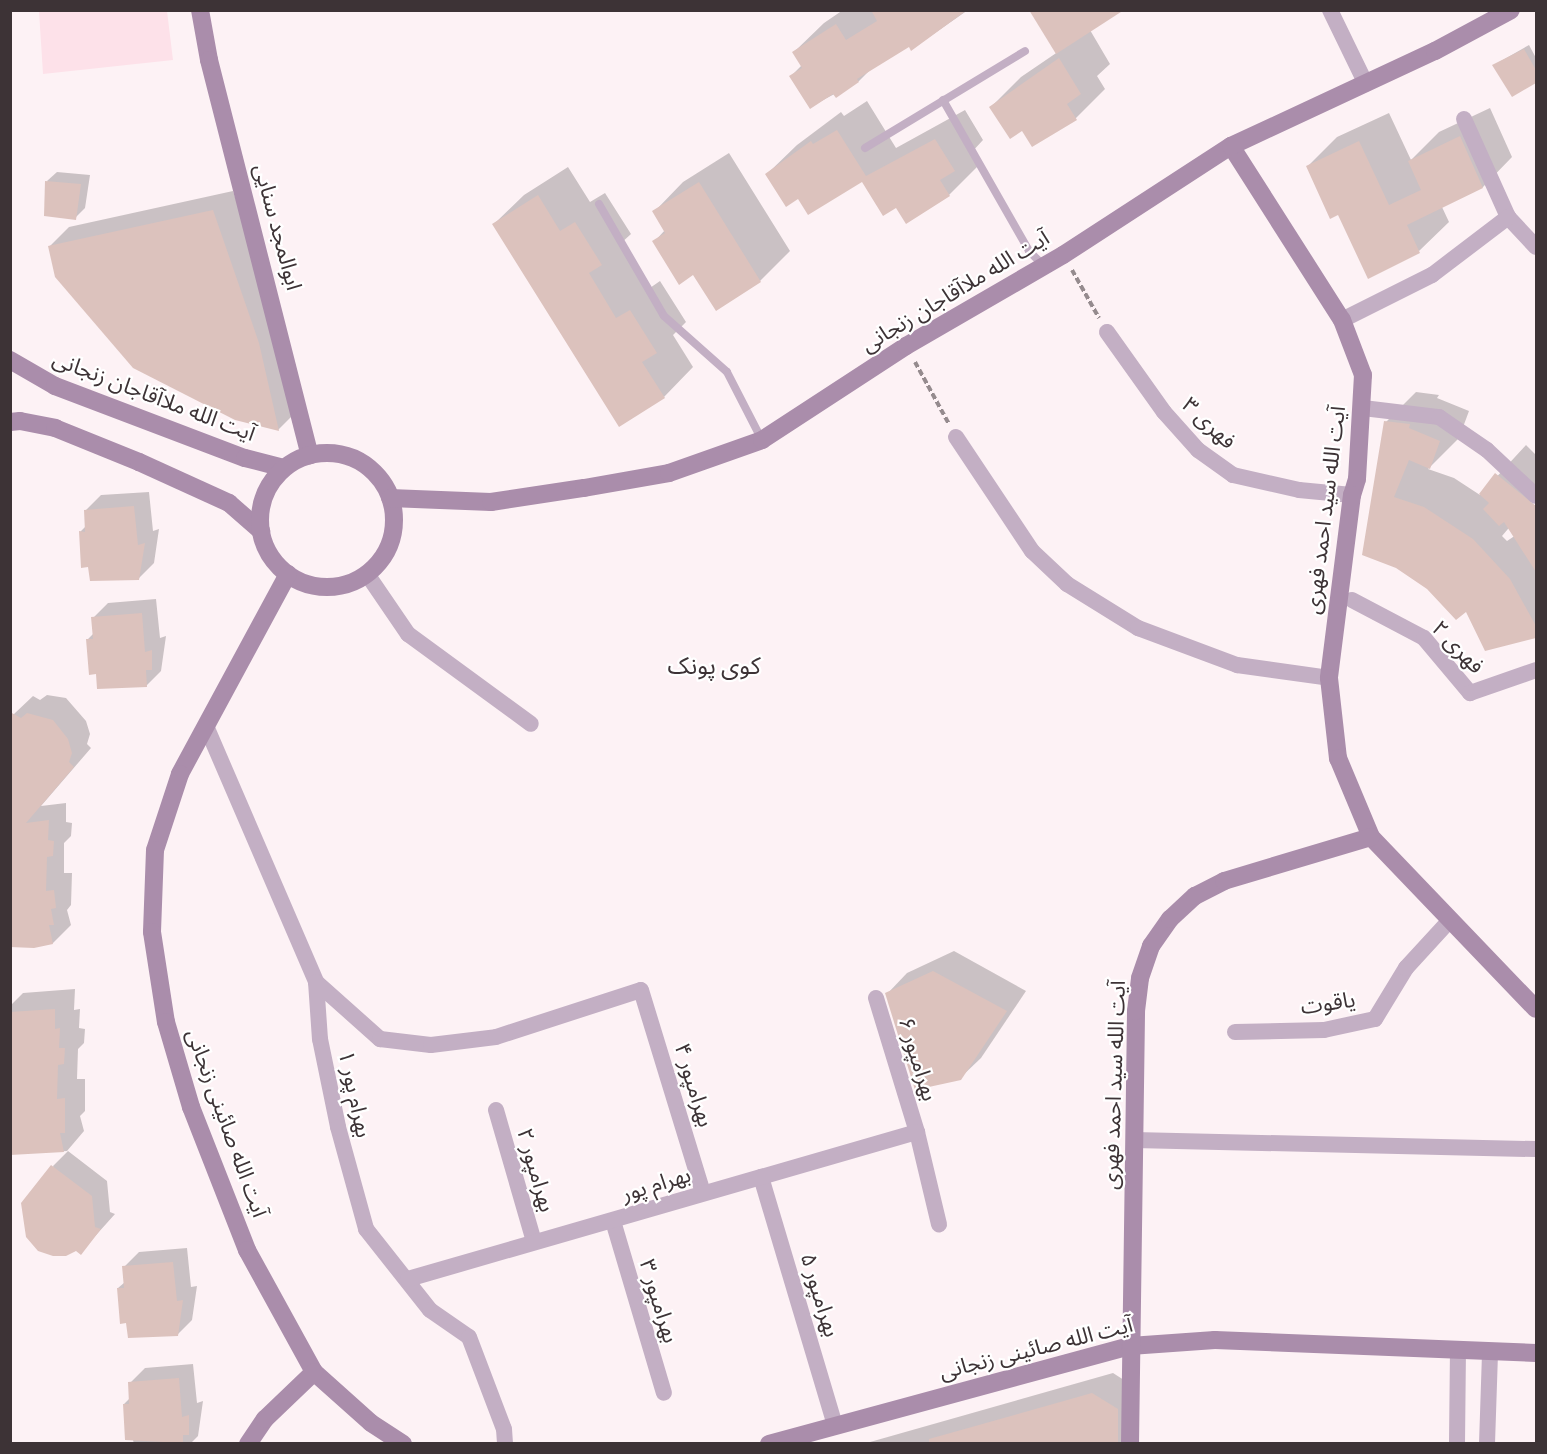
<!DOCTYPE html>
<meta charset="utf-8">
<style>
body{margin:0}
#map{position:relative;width:1547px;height:1454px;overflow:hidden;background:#fdf2f5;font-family:"Titillium Web","Noto Sans Arabic",sans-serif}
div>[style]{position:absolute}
.built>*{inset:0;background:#fde1e9}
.shadow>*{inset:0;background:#0003}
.building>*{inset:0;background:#dcc2bd}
.path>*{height:4px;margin-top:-2px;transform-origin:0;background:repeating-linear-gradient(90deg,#958b8e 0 6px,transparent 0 9px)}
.lane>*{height:8px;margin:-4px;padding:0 4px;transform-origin:4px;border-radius:4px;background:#c3afc4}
.street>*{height:16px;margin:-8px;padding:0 8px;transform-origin:8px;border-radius:8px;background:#c3afc4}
.secondary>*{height:18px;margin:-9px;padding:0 9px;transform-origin:9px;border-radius:9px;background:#aa8dab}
.secondary>.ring{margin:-9px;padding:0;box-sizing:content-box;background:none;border:18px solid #aa8dab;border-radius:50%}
span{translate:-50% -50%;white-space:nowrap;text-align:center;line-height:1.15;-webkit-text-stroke:4.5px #fff;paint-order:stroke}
.street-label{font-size:22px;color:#3d3336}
.neighbourhood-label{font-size:24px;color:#3d3336}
.frame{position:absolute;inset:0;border:12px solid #3d3336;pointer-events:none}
</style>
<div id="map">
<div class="built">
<div style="clip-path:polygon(39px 11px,167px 11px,173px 60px,43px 74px)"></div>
</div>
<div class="shadow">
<div style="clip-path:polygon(843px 10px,968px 10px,912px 49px,909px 45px,872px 68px,859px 81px,810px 107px,791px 76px,802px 65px,794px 52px,824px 23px)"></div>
<div style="clip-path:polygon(1090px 30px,1110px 64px,1097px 76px,1105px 89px,1076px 118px,1023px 129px,991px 107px,1021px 77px)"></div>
<div style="clip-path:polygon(1529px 45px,1536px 58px,1536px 82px,1513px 95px,1494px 65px)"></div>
<div style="clip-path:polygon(867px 101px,896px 148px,965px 110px,983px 140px,971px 153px,979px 165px,949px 195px,896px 206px,862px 179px,799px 197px,767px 174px,797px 145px,841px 112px,844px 116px)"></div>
<div style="clip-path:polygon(1490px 108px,1512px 157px,1483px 187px,1442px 207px,1449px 222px,1419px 251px,1338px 213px,1307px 167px,1337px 137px,1389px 113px,1411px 160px,1439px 132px)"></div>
<div style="clip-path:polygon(729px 153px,790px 251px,760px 281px,694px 273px,654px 242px,665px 230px,654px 212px,683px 182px)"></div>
<div style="clip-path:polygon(568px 167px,590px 202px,605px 193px,631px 234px,619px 245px,647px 290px,660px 281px,686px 322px,673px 335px,693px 367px,664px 397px,494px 224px,524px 195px)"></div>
<div style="clip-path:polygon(57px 172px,90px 175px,85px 208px,75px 218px,47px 181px)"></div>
<div style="clip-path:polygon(233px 191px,278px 322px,298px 410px,278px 430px,49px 247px,69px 227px)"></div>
<div style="clip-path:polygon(1416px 392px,1439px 395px,1437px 398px,1469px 411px,1459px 438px,1428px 469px,1454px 478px,1480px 495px,1526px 445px,1536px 455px,1536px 496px,1502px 536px,1507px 541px,1522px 531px,1526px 535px,1536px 524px,1536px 635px,1486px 650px,1467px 610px,1396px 567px,1386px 422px)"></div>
<div style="clip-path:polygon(149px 492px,153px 531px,159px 529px,154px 563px,139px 578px,80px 532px,86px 526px,86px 510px,101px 495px)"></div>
<div style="clip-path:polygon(156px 599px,160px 638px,166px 636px,161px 671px,146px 686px,97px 673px,88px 639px,94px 633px,93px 618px,108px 603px)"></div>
<div style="clip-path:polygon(47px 695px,66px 698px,86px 721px,90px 734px,87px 744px,91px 748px,41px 806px,66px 803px,66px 822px,72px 823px,71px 836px,64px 843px,64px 873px,72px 873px,71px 905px,67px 910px,71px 925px,53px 943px,10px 945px,14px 714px,33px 696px,40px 700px)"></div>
<div style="clip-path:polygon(954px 951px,1026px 991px,981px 1058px,960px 1078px,887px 994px,907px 973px)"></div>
<div style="clip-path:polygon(75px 989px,74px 1010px,80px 1009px,79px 1028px,85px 1029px,84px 1043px,78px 1049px,77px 1079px,85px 1079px,85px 1111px,80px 1116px,84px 1131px,67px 1151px,11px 1154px,10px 1006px,23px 993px)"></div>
<div style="clip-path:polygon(68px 1151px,107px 1181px,110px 1212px,115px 1214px,80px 1253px,53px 1166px)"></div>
<div style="clip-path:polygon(187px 1248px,191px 1287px,197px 1286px,192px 1320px,177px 1335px,118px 1288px,125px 1282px,124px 1267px,139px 1252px)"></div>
<div style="clip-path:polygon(193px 1364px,197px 1403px,203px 1401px,198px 1436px,190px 1444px,134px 1444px,124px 1404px,130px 1398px,130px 1383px,145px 1368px)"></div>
<div style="clip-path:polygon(1113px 1373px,1138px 1389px,1137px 1444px,863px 1444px)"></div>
</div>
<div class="building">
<div style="clip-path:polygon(871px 10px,967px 10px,911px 51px,909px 47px,857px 79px,859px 82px,836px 98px,833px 94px,810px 109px,789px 76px,802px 68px,792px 52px,836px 24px,846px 40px,877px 21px)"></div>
<div style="clip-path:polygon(1029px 10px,1124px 10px,1056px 54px)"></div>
<div style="clip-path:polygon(1524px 49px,1536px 70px,1536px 83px,1512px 97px,1492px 65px)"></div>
<div style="clip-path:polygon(1059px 58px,1081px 94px,1067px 104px,1077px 120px,1032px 147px,1022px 131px,1010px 139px,989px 107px)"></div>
<div style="clip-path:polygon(837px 130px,866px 176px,935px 139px,955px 171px,940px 180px,950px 196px,906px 224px,896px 208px,883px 216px,862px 182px,808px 215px,798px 199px,786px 207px,765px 174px,811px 141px,813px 144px)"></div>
<div style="clip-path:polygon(1460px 136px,1483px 188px,1407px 225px,1420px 253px,1368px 279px,1338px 215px,1330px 219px,1306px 166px,1359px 141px,1389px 205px,1421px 190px,1408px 161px)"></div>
<div style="clip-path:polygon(45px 181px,81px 184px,76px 220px,44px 216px)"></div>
<div style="clip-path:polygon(699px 182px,761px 282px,716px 311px,693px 275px,679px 285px,652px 241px,665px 233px,652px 211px)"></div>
<div style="clip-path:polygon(538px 195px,560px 231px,575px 222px,602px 265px,589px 273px,616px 318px,630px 310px,657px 353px,642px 362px,665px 398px,619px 427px,492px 224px)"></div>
<div style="clip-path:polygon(213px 210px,259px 343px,279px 431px,235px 420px,133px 368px,55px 277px,48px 246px)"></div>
<div style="clip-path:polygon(1384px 421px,1410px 424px,1409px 428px,1440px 441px,1430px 469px,1409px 460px,1394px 497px,1424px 507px,1473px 539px,1510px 579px,1536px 626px,1536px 638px,1485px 651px,1466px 612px,1456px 620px,1427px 589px,1396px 568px,1362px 555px)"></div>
<div style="clip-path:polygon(1495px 473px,1536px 506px,1536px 572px,1504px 522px,1499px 526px,1483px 509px,1489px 503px,1479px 494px)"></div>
<div style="clip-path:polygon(134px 506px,138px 545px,145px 543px,139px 580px,90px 581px,88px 567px,81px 568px,79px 531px,85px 532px,84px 510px)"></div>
<div style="clip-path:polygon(142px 613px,145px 652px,152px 650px,152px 670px,146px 670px,147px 687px,97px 689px,96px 674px,89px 675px,86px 639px,93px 639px,91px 617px)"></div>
<div style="clip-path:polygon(10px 712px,21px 718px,27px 713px,53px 720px,68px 739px,72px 753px,69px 762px,74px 767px,26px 823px,49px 820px,48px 840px,54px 841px,53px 856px,47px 857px,46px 891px,54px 890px,56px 908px,51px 909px,54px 925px,49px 925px,53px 944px,34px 948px,10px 947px)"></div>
<div style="clip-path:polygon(933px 971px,1007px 1011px,961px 1080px,915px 1090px,885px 993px)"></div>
<div style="clip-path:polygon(55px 1009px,55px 1029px,60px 1028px,59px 1048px,65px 1048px,64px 1064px,58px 1065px,57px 1099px,65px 1098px,65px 1133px,60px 1133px,64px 1152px,10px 1155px,10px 1012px)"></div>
<div style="clip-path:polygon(51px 1165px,92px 1196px,95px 1227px,101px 1229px,81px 1255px,76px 1251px,66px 1256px,53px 1256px,38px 1251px,26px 1237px,21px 1203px)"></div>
<div style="clip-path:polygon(173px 1262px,177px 1301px,183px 1300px,178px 1336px,128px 1338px,126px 1323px,120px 1324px,117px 1288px,124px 1288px,122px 1266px)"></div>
<div style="clip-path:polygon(179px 1378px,182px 1417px,189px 1415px,189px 1435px,183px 1435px,183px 1443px,125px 1440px,123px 1404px,129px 1404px,128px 1382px)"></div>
<div style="clip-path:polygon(1092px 1393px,1118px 1409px,1118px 1443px,929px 1443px,929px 1439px)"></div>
</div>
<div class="path">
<div style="left:1072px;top:270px;width:55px;rotate:60.6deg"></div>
<div style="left:915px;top:362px;width:71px;rotate:61.3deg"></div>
</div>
<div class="lane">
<div style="left:943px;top:100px;width:174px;rotate:60.3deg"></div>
<div style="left:1029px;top:251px;width:21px;rotate:45deg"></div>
<div style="left:865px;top:148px;width:187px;rotate:-31.2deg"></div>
<div style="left:599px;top:204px;width:129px;rotate:59.9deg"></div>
<div style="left:664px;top:316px;width:84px;rotate:41.6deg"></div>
<div style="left:727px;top:372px;width:76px;rotate:62.8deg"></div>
</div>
<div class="street">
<div style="left:1330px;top:10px;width:82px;rotate:64.1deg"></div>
<div style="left:1464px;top:119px;width:107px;rotate:65.8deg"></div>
<div style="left:1508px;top:217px;width:41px;rotate:47deg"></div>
<div style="left:1342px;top:320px;width:101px;rotate:-26.6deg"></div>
<div style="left:1432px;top:275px;width:96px;rotate:-37.3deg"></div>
<div style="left:1107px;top:332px;width:98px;rotate:54.5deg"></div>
<div style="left:1164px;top:412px;width:51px;rotate:48.2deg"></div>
<div style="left:1198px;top:450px;width:43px;rotate:35.5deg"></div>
<div style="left:1233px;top:475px;width:68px;rotate:12.8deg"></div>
<div style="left:1299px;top:490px;width:53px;rotate:5.4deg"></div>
<div style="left:1363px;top:408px;width:77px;rotate:6.8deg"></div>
<div style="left:1439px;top:417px;width:58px;rotate:34.5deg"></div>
<div style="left:1487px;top:450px;width:67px;rotate:43.2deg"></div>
<div style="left:956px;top:437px;width:137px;rotate:56.3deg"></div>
<div style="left:1032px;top:551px;width:48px;rotate:43.3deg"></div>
<div style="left:1067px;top:584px;width:84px;rotate:31.8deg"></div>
<div style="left:1138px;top:628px;width:106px;rotate:20.5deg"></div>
<div style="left:1237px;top:665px;width:93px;rotate:8deg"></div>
<div style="left:367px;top:574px;width:73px;rotate:55.7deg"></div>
<div style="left:408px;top:634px;width:152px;rotate:36.2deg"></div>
<div style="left:1352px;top:600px;width:81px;rotate:27.8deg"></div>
<div style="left:1424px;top:638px;width:72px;rotate:50.1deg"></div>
<div style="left:1470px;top:693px;width:70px;rotate:-19.2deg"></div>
<div style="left:206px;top:726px;width:279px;rotate:66.7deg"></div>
<div style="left:316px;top:982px;width:57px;rotate:86deg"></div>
<div style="left:320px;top:1039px;width:90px;rotate:78.4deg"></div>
<div style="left:338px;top:1127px;width:106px;rotate:74.6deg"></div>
<div style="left:366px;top:1229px;width:103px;rotate:51.7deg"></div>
<div style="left:430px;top:1310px;width:47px;rotate:34.7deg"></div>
<div style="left:469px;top:1337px;width:98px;rotate:69.2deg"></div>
<div style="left:504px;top:1429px;width:15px;rotate:86deg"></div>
<div style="left:316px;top:982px;width:86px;rotate:41.7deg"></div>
<div style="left:380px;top:1039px;width:51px;rotate:6.7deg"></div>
<div style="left:431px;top:1045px;width:65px;rotate:-7deg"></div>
<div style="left:496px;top:1037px;width:152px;rotate:-18deg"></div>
<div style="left:641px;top:990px;width:212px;rotate:73deg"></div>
<div style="left:876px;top:998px;width:140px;rotate:73deg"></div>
<div style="left:917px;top:1132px;width:95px;rotate:76.6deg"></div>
<div style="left:1235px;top:1032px;width:89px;rotate:-1.3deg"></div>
<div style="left:1324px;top:1030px;width:52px;rotate:-12.2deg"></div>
<div style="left:1375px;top:1019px;width:60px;rotate:-58.7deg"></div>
<div style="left:1406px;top:968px;width:65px;rotate:-47.5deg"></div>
<div style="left:496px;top:1110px;width:137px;rotate:73.9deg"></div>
<div style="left:1134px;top:1140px;width:402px;rotate:1.3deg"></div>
<div style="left:761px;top:1177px;width:260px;rotate:73.4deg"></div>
<div style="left:613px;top:1221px;width:179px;rotate:73.5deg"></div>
<div style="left:408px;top:1279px;width:530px;rotate:-16.11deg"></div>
<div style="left:1457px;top:1444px;width:93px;rotate:-89.4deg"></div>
<div style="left:1487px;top:1444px;width:92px;rotate:-88.1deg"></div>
</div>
<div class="secondary">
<div style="left:200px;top:10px;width:51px;rotate:79.8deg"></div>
<div style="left:209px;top:60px;width:408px;rotate:75.7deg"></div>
<div style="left:1231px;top:146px;width:206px;rotate:57.5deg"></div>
<div style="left:1342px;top:320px;width:59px;rotate:69.1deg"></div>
<div style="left:1363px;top:375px;width:104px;rotate:93.3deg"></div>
<div style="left:1357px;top:479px;width:17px;rotate:107deg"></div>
<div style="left:1352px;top:495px;width:184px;rotate:97.2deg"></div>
<div style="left:1329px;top:678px;width:81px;rotate:83.6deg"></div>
<div style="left:1338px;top:758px;width:86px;rotate:67.3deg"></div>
<div style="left:1371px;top:837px;width:238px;rotate:46.2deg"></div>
<div style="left:10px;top:360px;width:52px;rotate:30deg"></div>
<div style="left:55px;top:386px;width:203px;rotate:20.8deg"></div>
<div style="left:245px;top:458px;width:40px;rotate:14.4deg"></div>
<div style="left:10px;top:422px;width:10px;rotate:-6deg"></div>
<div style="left:20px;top:421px;width:36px;rotate:11deg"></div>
<div style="left:55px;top:428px;width:91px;rotate:22deg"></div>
<div style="left:139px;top:462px;width:99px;rotate:24.5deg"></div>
<div style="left:229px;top:503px;width:43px;rotate:41.2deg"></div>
<div class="ring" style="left:260px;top:453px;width:116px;height:116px"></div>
<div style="left:390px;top:498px;width:101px;rotate:2.3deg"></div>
<div style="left:491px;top:502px;width:94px;rotate:-8.6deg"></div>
<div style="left:584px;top:488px;width:86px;rotate:-10deg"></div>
<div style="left:669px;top:473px;width:99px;rotate:-19.5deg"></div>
<div style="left:762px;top:440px;width:172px;rotate:-33.1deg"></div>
<div style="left:906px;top:346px;width:181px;rotate:-30.1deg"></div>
<div style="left:1063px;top:255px;width:200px;rotate:-33deg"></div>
<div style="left:1231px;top:146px;width:225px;rotate:-25deg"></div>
<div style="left:1435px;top:51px;width:86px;rotate:-28.3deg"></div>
<div style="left:288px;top:574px;width:227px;rotate:118.4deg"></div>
<div style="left:180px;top:774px;width:80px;rotate:108.2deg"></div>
<div style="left:155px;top:850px;width:82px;rotate:92.1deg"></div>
<div style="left:152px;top:932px;width:91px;rotate:81.2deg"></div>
<div style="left:166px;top:1022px;width:89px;rotate:73.6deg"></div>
<div style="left:191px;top:1107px;width:154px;rotate:68.6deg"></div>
<div style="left:247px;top:1250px;width:139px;rotate:61.2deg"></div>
<div style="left:314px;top:1372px;width:76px;rotate:41.8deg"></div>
<div style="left:371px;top:1423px;width:38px;rotate:33deg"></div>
<div style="left:248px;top:1444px;width:30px;rotate:-56deg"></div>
<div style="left:265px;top:1419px;width:68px;rotate:-43.8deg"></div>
<div style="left:769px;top:1444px;width:374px;rotate:-15.2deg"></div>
<div style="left:1130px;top:1346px;width:85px;rotate:-4deg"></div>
<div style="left:1215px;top:1340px;width:321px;rotate:2.3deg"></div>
<div style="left:1130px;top:1444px;width:433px;rotate:-89.2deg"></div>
<div style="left:1136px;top:1011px;width:33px;rotate:-83deg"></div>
<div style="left:1140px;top:978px;width:34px;rotate:-71deg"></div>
<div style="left:1151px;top:946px;width:33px;rotate:-55deg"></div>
<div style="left:1170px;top:919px;width:34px;rotate:-43deg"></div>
<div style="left:1195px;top:896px;width:33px;rotate:-27deg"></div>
<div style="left:1224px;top:881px;width:153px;rotate:-16.7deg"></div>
</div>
<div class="street-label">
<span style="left:278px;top:227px;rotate:75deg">ابوالمجد سنایی</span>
<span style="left:955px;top:291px;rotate:-31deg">آیت الله ملاآقاجان زنجانی</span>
<span style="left:154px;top:396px;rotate:21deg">آیت الله ملاآقاجان زنجانی</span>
<span style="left:1209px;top:423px;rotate:43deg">فهری ۳</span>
<span style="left:1325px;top:510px;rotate:-83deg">آیت الله سید احمد فهری</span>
<span style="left:1458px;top:647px;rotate:46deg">فهری ۲</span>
<span style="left:1328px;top:1003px;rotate:-8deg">یاقوت</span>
<span style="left:918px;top:1059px;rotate:73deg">بهرامپور ۶</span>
<span style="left:694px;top:1085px;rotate:73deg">بهرامپور ۴</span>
<span style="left:1114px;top:1085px;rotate:-88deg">آیت الله سید احمد فهری</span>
<span style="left:355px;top:1094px;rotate:78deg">بهرام پور ۱</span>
<span style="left:227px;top:1123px;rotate:70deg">آیت الله صائینی زنجانی</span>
<span style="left:536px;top:1170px;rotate:74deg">بهرامپور ۲</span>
<span style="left:656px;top:1184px;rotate:-17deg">بهرام پور</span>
<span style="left:820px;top:1295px;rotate:73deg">بهرامپور ۵</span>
<span style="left:659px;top:1301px;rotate:73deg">بهرامپور ۳</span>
<span style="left:1036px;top:1348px;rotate:-14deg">آیت الله صائینی زنجانی</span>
</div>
<div class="neighbourhood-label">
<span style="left:714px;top:666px">کوی پونک</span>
</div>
<div class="frame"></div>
</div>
